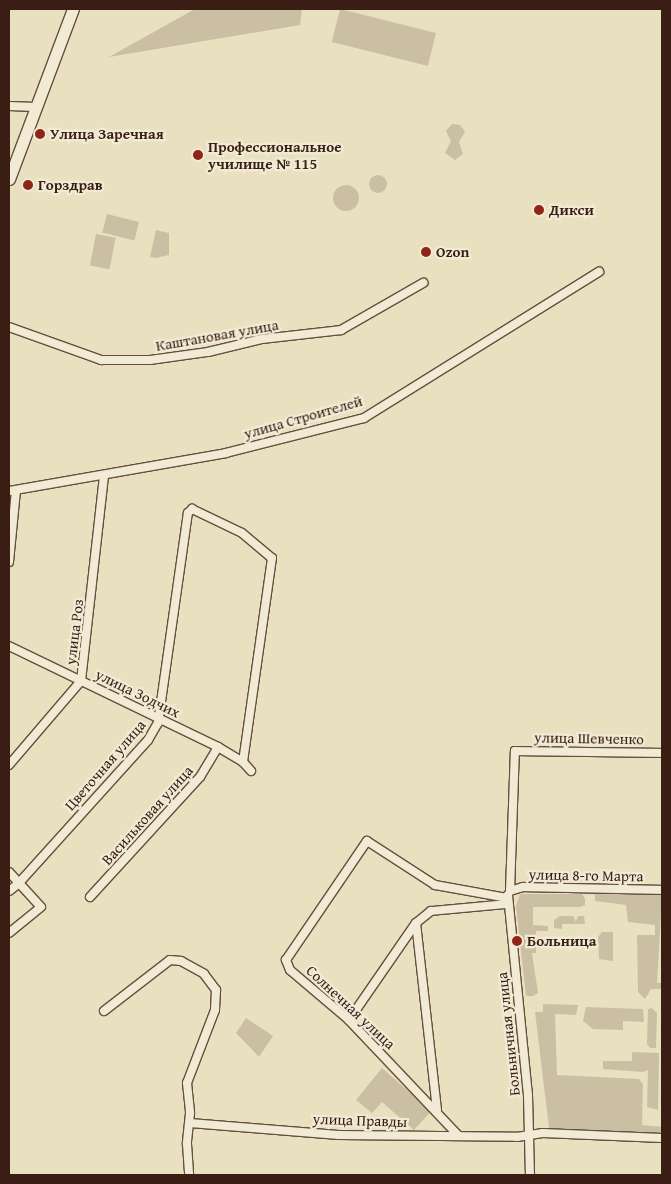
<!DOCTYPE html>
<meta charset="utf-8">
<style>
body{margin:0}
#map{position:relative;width:671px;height:1184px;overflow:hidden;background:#e9e0c0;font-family:"Gentium Book Plus",serif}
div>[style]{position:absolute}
.green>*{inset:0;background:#cbbfa3;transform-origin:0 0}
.round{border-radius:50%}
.roads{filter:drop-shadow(1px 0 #664e3e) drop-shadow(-1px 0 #664e3e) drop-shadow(0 1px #664e3e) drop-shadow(0 -1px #664e3e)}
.street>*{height:8px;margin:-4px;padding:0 4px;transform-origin:4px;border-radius:4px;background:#f1ebd6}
.secondary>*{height:11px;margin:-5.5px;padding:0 5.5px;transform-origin:5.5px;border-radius:5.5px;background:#f1ebd6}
.dots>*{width:14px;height:14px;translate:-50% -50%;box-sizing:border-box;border:2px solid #f1ebd6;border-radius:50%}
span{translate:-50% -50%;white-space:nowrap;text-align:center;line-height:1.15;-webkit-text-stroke:4.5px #f1ebd6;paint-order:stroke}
.poi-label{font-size:15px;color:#3a1e13;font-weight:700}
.left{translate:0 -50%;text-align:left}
.street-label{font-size:15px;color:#3a1e13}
.frame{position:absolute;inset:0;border:10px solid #3a1e13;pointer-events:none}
</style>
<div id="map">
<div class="green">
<div style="clip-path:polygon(195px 9px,302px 9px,300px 25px,109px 57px)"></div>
<div style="left:340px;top:9px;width:99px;height:34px;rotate:14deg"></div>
<div style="clip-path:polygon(452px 124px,460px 125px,465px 132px,459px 142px,463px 154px,455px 160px,445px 153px,451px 141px,446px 131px)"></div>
<div class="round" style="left:369px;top:175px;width:18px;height:18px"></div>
<div class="round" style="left:333px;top:185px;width:26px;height:26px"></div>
<div style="left:107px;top:214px;width:33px;height:19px;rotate:14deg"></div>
<div style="clip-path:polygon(156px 230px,169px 233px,169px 255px,156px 258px,150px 257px)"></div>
<div style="left:96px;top:234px;width:20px;height:32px;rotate:11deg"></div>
<div style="clip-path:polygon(520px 894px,582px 894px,585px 899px,585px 905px,580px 907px,533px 907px,533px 925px,548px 926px,548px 931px,536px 931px,536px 953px,532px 953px,538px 993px,533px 996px,526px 996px,516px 906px)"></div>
<div style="clip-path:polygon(595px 894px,662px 895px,657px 983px,662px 983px,662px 989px,651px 989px,645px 999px,638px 992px,637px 935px,655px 935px,655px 925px,628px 922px,626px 905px,595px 901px)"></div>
<div style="clip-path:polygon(560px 916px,573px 916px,576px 922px,578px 916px,584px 916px,585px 924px,562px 924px,562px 929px,554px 928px,554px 920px)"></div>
<div style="clip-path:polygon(602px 932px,613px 932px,613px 961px,599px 959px,598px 937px)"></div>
<div style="clip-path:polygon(543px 1004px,578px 1005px,576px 1015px,555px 1014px,557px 1075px,639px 1079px,643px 1084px,642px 1125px,662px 1127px,662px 1134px,549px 1128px,535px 1012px,543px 1012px)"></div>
<div style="clip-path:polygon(586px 1007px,643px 1009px,644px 1022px,623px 1021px,623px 1030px,593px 1029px,583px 1021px)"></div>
<div style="clip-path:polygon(652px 1008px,657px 1013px,656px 1048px,650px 1048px,647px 1044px,648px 1009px)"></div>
<div style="clip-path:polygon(246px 1018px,273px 1036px,259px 1057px,236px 1033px)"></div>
<div style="clip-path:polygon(632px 1052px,659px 1053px,658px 1110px,647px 1107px,648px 1070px,643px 1072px,603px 1069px,603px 1061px,632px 1061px)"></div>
<div style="clip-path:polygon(382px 1068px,431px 1111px,414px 1130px,382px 1102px,372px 1113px,356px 1100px)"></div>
</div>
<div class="roads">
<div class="street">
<div style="left:9px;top:106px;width:26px;rotate:2deg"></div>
<div style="left:9px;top:327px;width:98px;rotate:19.7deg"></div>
<div style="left:101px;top:360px;width:49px"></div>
<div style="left:150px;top:360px;width:59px;rotate:-7.9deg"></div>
<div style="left:208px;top:352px;width:56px;rotate:-13.5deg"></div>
<div style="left:262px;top:339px;width:80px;rotate:-6.5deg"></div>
<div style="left:341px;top:330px;width:95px;rotate:-29.8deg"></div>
<div style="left:9px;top:491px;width:220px;rotate:-9.9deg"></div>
<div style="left:226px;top:453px;width:142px;rotate:-14.2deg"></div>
<div style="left:364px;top:418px;width:277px;rotate:-31.9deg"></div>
<div style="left:9px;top:562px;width:72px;rotate:-84.4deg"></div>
<div style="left:9px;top:646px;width:232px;rotate:25.8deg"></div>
<div style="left:218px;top:747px;width:29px;rotate:31deg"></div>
<div style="left:243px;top:762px;width:12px;rotate:48deg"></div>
<div style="left:9px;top:765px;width:111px;rotate:-49.4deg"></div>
<div style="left:81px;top:681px;width:206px;rotate:-83.6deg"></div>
<div style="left:9px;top:872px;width:47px;rotate:47.6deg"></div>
<div style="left:41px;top:907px;width:41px;rotate:140.9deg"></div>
<div style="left:9px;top:891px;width:11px;rotate:-38deg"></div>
<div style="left:18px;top:884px;width:194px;rotate:-47.9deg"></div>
<div style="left:148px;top:740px;width:20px;rotate:-60deg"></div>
<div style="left:158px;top:723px;width:212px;rotate:-81.9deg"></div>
<div style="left:188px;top:513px;width:6px;rotate:-45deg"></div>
<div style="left:192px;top:509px;width:55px;rotate:25.6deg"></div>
<div style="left:242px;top:533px;width:39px;rotate:40deg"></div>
<div style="left:272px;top:558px;width:206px;rotate:98.1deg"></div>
<div style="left:510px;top:891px;width:140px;rotate:-88deg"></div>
<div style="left:515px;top:751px;width:147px;rotate:0.8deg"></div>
<div style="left:510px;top:891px;width:14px;rotate:-17deg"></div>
<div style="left:523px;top:887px;width:139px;rotate:1.2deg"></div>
<div style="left:508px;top:895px;width:201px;rotate:84.3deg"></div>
<div style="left:528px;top:1095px;width:80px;rotate:88.6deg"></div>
<div style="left:90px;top:897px;width:163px;rotate:-47.5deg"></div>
<div style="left:200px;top:777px;width:35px;rotate:-59deg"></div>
<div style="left:104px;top:1011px;width:83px;rotate:-37.7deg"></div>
<div style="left:170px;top:960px;width:11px;rotate:5deg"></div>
<div style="left:181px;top:961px;width:26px;rotate:29deg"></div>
<div style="left:204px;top:974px;width:20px;rotate:53deg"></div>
<div style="left:216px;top:990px;width:20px;rotate:93deg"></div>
<div style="left:215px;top:1010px;width:78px;rotate:111deg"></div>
<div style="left:187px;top:1083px;width:30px;rotate:84deg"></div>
<div style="left:190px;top:1113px;width:31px;rotate:96deg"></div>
<div style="left:187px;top:1144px;width:31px;rotate:86deg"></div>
<div style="left:349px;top:1020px;width:118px;rotate:-55.4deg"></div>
<div style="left:437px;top:1110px;width:188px;rotate:-96.4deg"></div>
<div style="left:416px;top:923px;width:19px;rotate:-39deg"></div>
<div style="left:431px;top:911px;width:76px;rotate:-5.3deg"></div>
<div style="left:190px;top:1123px;width:149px;rotate:4.6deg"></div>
<div style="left:339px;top:1135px;width:178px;rotate:0.6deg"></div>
<div style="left:517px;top:1137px;width:26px;rotate:-9deg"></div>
<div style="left:543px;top:1133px;width:119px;rotate:2.4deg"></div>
<div style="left:457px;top:1134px;width:157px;rotate:-133.5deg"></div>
<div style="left:349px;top:1020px;width:77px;rotate:-139.7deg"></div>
<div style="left:290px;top:970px;width:11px;rotate:-112deg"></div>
<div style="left:286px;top:960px;width:144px;rotate:-55.8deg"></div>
<div style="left:367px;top:841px;width:81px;rotate:32.9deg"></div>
<div style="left:435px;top:885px;width:73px;rotate:10.2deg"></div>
</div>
<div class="secondary">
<div style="left:9px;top:179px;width:182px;rotate:-69.4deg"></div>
</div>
</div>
<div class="dots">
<div style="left:40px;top:134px;background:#8f2418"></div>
<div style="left:198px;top:155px;background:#8f2418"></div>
<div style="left:28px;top:185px;background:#8f2418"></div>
<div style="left:539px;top:210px;background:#8f2418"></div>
<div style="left:426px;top:252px;background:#8f2418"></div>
<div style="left:517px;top:941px;background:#8f2418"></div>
</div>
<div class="poi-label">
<span class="left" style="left:50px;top:134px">Улица Заречная</span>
<span class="left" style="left:208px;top:155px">Профессиональное<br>училище № 115</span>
<span class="left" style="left:38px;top:185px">Горздрав</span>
<span class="left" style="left:549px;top:210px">Дикси</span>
<span class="left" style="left:436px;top:252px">Ozon</span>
<span class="left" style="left:527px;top:941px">Больница</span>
</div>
<div class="street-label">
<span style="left:217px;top:335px;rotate:-10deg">Каштановая улица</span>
<span style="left:303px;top:417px;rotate:-16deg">улица Строителей</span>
<span style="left:74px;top:632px;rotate:-83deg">улица Роз</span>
<span style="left:138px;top:693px;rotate:26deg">улица Зодчих</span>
<span style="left:589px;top:738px;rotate:1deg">улица Шевченко</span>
<span style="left:105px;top:765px;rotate:-49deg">Цветочная улица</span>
<span style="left:147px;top:815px;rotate:-48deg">Васильковая улица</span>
<span style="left:586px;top:875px;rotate:1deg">улица 8-го Марта</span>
<span style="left:351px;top:1007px;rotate:43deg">Солнечная улица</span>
<span style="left:508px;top:1034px;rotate:-96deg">Больничная улица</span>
<span style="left:360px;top:1120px;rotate:2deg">улица Правды</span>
</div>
<div class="frame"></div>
</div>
